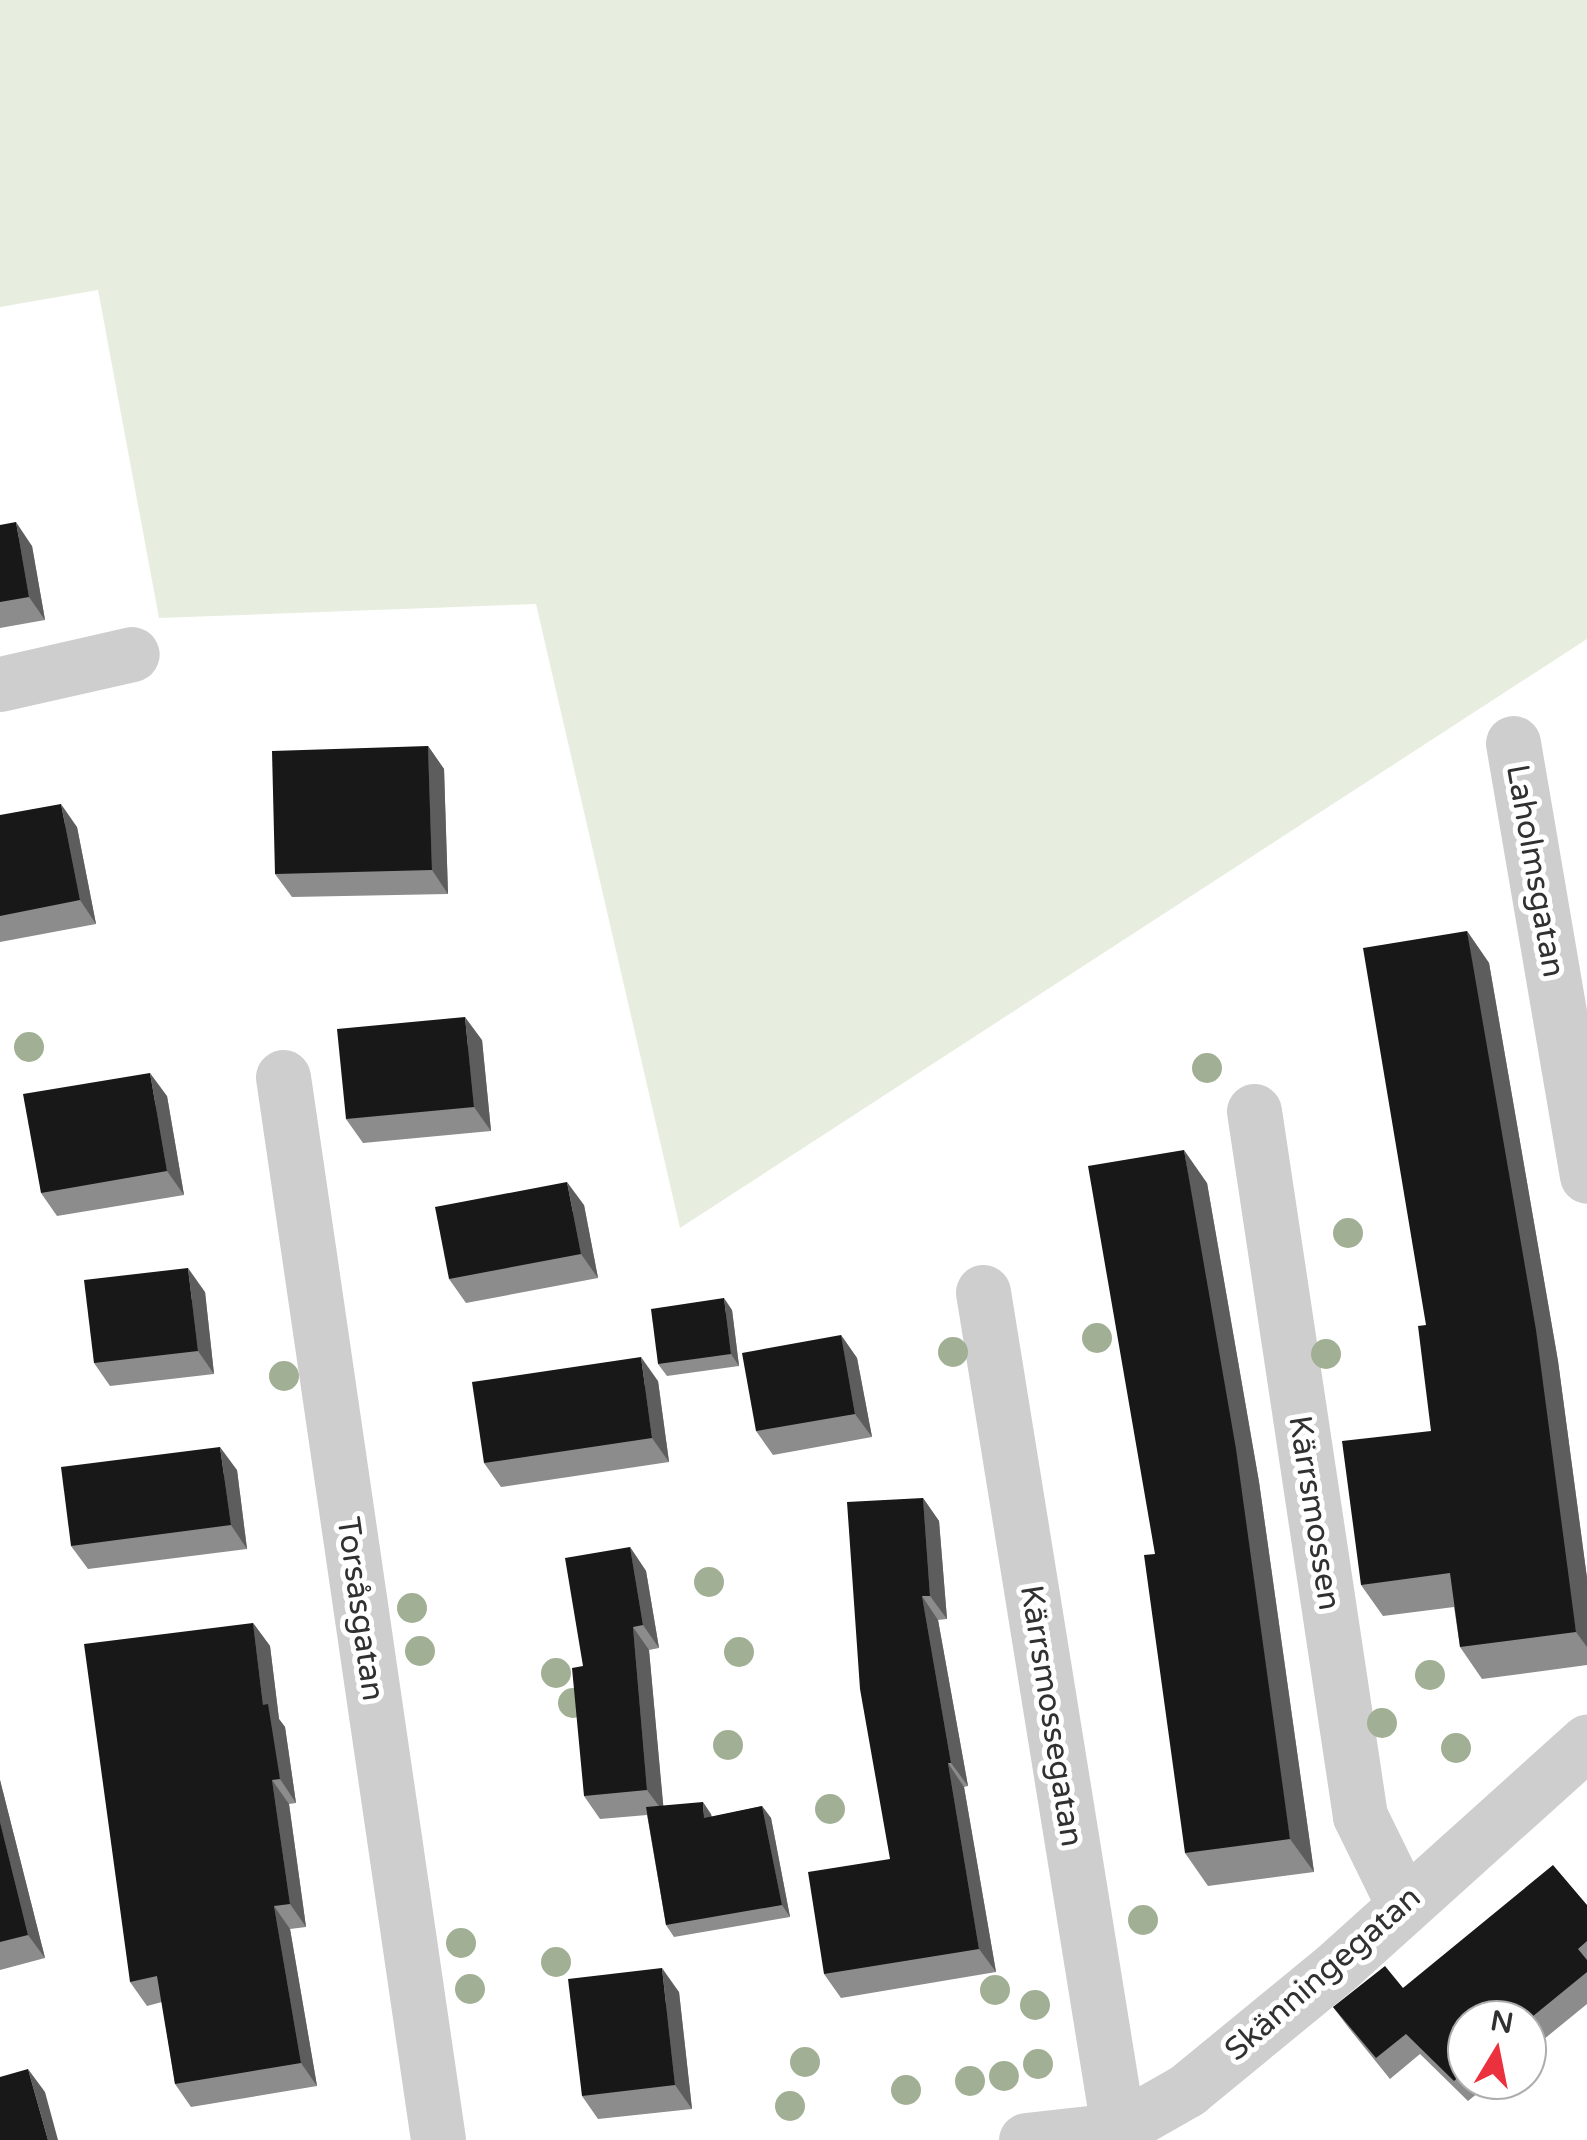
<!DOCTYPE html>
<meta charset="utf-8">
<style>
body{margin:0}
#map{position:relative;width:1587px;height:2140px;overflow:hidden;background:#fff;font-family:"Varela Round",sans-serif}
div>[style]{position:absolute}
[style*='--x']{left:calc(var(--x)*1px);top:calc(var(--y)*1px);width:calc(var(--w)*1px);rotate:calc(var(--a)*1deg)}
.green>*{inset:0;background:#e7eedf}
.street>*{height:55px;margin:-27.5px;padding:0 27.5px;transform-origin:27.5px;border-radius:27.5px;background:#cecece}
.trees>*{width:30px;height:30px;margin:-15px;border-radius:50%;background:#a1b094}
.wall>*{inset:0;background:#8c8c8c}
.shaded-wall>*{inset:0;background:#5d5d5d}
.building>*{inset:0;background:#181818}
span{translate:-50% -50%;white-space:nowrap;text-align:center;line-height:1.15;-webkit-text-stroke:10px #fff;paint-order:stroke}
.street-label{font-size:32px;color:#313131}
.north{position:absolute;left:1447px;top:2000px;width:100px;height:100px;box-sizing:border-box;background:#fff;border:2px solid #adadad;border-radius:50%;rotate:10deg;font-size:28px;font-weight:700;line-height:40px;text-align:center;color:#313131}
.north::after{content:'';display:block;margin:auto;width:35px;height:45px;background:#eb303e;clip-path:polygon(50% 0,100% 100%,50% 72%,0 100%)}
</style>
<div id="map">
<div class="green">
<i style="clip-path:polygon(0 0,1587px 0,1587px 639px,680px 1228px,536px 604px,159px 618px,98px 290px,0 307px)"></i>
</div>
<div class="street">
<i style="--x:0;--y:684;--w:135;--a:-12.8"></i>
<i style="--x:1513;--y:743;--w:439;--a:80.3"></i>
<i style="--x:283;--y:1077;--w:1074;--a:81.7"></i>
<i style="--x:1254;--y:1111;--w:713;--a:81.45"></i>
<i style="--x:1360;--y:1816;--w:100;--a:63.9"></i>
<i style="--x:983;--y:1292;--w:859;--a:80.82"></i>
<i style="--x:1026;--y:2140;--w:92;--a:-6.3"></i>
<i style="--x:1117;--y:2130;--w:81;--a:-29.7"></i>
<i style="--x:1187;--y:2090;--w:197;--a:-39.4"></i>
<i style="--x:1339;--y:1965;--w:334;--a:-42"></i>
</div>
<div class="trees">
<i style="left:29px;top:1047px"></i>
<i style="left:1207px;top:1068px"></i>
<i style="left:1348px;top:1233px"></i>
<i style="left:1097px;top:1338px"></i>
<i style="left:953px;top:1352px"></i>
<i style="left:1326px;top:1354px"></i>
<i style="left:284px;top:1376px"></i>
<i style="left:709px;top:1582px"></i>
<i style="left:412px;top:1608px"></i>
<i style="left:420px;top:1651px"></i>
<i style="left:739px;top:1652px"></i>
<i style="left:556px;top:1673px"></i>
<i style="left:1430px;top:1675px"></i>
<i style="left:573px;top:1703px"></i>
<i style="left:1382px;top:1723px"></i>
<i style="left:728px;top:1745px"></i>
<i style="left:1456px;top:1748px"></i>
<i style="left:830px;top:1809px"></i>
<i style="left:1143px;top:1920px"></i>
<i style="left:461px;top:1943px"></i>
<i style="left:556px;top:1962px"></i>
<i style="left:470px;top:1989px"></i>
<i style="left:995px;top:1990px"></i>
<i style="left:1035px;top:2005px"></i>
<i style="left:805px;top:2062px"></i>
<i style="left:1038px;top:2064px"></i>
<i style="left:1004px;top:2076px"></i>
<i style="left:970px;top:2081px"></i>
<i style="left:906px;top:2090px"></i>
<i style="left:790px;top:2106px"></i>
</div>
<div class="wall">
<i style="clip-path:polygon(0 525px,32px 546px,45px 620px,0 628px)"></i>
<i style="clip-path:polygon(428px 746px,444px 769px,448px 894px,292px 897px,275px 874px)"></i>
<i style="clip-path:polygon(0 815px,77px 827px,96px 924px,0 942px)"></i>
<i style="clip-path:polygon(1467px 931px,1489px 963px,1558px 1361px,1587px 1578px,1587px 1665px,1482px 1679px,1460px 1647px,1454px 1607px,1383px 1616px,1361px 1585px,1431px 1431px)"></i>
<i style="clip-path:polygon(482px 1040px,491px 1131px,363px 1143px,346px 1119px)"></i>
<i style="clip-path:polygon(167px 1096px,184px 1195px,57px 1216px,41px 1193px)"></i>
<i style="clip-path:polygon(1207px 1183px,1259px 1482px,1314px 1872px,1208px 1886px,1185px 1853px)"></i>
<i style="clip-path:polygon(584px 1205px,598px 1278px,466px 1303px,449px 1279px)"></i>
<i style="clip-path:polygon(205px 1292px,214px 1374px,110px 1386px,94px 1363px)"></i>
<i style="clip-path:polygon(732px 1310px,739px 1366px,667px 1376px,658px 1364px)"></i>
<i style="clip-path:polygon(841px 1335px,857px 1358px,872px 1437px,773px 1455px,756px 1431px)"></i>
<i style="clip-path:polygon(658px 1381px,669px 1462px,501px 1487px,484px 1463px)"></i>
<i style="clip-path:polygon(237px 1470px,247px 1549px,88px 1569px,71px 1546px)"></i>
<i style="clip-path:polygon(923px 1498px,939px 1521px,947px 1619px,938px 1620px,968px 1786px,964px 1787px,996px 1972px,841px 1998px,824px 1974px,890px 1859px)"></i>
<i style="clip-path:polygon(630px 1547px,646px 1571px,659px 1648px,649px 1650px,663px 1806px,711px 1814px,712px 1817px,762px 1806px,771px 1818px,790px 1917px,674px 1937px,666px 1925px,647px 1815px,600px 1819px,584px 1796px,583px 1666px)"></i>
<i style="clip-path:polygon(253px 1623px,270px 1646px,279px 1719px,285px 1727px,296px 1803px,289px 1804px,306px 1927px,290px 1929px,317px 2086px,191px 2107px,175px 2084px,162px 2002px,147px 2006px,130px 1982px)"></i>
<i style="clip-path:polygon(0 1780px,45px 1958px,0 1970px)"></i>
<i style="clip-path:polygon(1587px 1905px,1587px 2004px,1527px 2053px,1527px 2020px,1467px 2020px,1467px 2080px,1494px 2080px,1468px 2101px,1420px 2054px,1390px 2079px,1348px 2027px,1333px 2007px,1403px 1988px)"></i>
<i style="clip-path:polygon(679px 1992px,692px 2109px,598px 2119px,582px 2096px)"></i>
</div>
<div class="shaded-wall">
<i style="clip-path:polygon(16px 522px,32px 546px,45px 620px,29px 597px)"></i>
<i style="clip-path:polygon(428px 746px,444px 769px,448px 894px,432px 870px)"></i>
<i style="clip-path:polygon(61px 804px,77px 827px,96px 924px,80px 900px)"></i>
<i style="clip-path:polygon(1467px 931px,1489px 963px,1558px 1361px,1587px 1578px,1587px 1647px,1576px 1632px)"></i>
<i style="clip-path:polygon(465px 1017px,482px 1040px,491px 1131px,474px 1107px)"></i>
<i style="clip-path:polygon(150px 1073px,167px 1096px,184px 1195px,167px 1171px)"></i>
<i style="clip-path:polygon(1184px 1150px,1207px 1183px,1259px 1482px,1314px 1872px,1290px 1839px)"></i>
<i style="clip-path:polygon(567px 1182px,584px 1205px,598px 1278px,581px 1254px)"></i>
<i style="clip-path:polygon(188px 1268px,205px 1292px,214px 1374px,198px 1351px)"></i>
<i style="clip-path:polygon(724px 1298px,732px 1310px,739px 1366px,731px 1354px)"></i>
<i style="clip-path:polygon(841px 1335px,857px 1358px,872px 1437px,855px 1414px)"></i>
<i style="clip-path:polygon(641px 1357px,658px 1381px,669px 1462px,652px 1438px)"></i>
<i style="clip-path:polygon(220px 1447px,237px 1470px,247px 1549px,231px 1525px)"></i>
<i style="clip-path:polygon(923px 1498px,939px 1521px,947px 1619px,930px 1596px)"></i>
<i style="clip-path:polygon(630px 1547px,646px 1571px,659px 1648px,643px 1625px)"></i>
<i style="clip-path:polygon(922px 1596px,938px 1620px,968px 1786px,951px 1763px)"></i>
<i style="clip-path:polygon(253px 1623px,270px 1646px,279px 1719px,285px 1727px,296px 1803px,280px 1779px,263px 1705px)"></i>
<i style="clip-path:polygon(633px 1627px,649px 1650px,664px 1813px,647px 1790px)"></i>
<i style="clip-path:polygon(948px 1763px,964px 1787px,996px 1972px,979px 1949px)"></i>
<i style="clip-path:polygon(0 1780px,45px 1958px,28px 1935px,0 1822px)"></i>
<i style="clip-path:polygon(272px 1780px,289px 1804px,306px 1927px,290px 1904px)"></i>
<i style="clip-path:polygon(703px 1802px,711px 1814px,713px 1830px,704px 1818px)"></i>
<i style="clip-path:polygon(762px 1806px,771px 1818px,790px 1917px,782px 1905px)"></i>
<i style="clip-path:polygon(274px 1906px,290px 1929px,317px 2086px,301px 2063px)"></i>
<i style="clip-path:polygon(662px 1968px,679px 1992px,692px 2109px,675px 2085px)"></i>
<i style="clip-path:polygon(28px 2069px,45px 2092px,58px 2140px,48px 2140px)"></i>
</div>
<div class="building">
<i style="clip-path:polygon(16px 522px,29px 597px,0 602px,0 525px)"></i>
<i style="clip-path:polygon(428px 746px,432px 870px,275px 874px,272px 751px)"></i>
<i style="clip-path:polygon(61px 804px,80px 900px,0 916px,0 815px)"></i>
<i style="clip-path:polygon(1467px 931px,1536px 1330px,1576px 1632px,1460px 1647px,1450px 1573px,1361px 1585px,1342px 1441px,1431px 1431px,1418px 1326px,1426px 1325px,1363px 948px)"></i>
<i style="clip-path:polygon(465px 1017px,474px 1107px,346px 1119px,337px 1029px)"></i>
<i style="clip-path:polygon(150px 1073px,167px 1171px,41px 1193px,23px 1094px)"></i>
<i style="clip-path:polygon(1184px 1150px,1236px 1449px,1290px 1839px,1185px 1853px,1144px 1555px,1155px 1554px,1088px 1166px)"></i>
<i style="clip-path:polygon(567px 1182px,581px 1254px,449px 1279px,435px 1207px)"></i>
<i style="clip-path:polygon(188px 1268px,198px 1351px,94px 1363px,84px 1280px)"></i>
<i style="clip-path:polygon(724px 1298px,731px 1354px,658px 1364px,651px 1309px)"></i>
<i style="clip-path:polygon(841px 1335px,855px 1414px,756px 1431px,742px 1353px)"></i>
<i style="clip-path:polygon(641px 1357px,652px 1438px,484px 1463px,472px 1382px)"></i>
<i style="clip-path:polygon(220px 1447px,231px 1525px,71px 1546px,61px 1467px)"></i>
<i style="clip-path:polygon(923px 1498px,930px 1596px,922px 1596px,951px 1763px,948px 1763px,979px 1949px,824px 1974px,808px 1872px,890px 1859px,860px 1689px,847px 1502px)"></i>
<i style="clip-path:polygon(630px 1547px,643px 1625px,633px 1627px,647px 1790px,584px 1796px,572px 1668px,583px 1666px,565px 1558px)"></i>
<i style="clip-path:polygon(253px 1623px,263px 1705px,268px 1704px,280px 1779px,272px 1780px,290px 1904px,274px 1906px,301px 2063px,175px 2084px,157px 1976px,130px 1982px,84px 1644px)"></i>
<i style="clip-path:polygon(703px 1802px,704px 1818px,762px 1806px,782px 1905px,666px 1925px,646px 1807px)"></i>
<i style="clip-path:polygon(0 1822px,28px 1935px,0 1942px)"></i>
<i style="clip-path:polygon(1553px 1865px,1587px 1905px,1587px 1941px,1578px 1949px,1587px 1960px,1587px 1972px,1527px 2021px,1467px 2020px,1467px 2070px,1454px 2081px,1406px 2034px,1376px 2058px,1333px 2007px,1385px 1966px,1403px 1988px)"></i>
<i style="clip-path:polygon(662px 1968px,675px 2085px,582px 2096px,568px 1979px)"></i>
<i style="clip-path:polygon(28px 2069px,48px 2140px,0 2140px,0 2077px)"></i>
</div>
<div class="street-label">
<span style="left:1535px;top:871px;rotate:80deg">Laholmsgatan</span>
<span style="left:1314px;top:1513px;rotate:81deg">Kärrsmossen</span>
<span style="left:360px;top:1609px;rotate:82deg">Torsåsgatan</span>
<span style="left:1051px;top:1716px;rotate:81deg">Kärrsmossegatan</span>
<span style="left:1323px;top:1974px;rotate:-41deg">Skänningegatan</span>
</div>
<div class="north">N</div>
</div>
